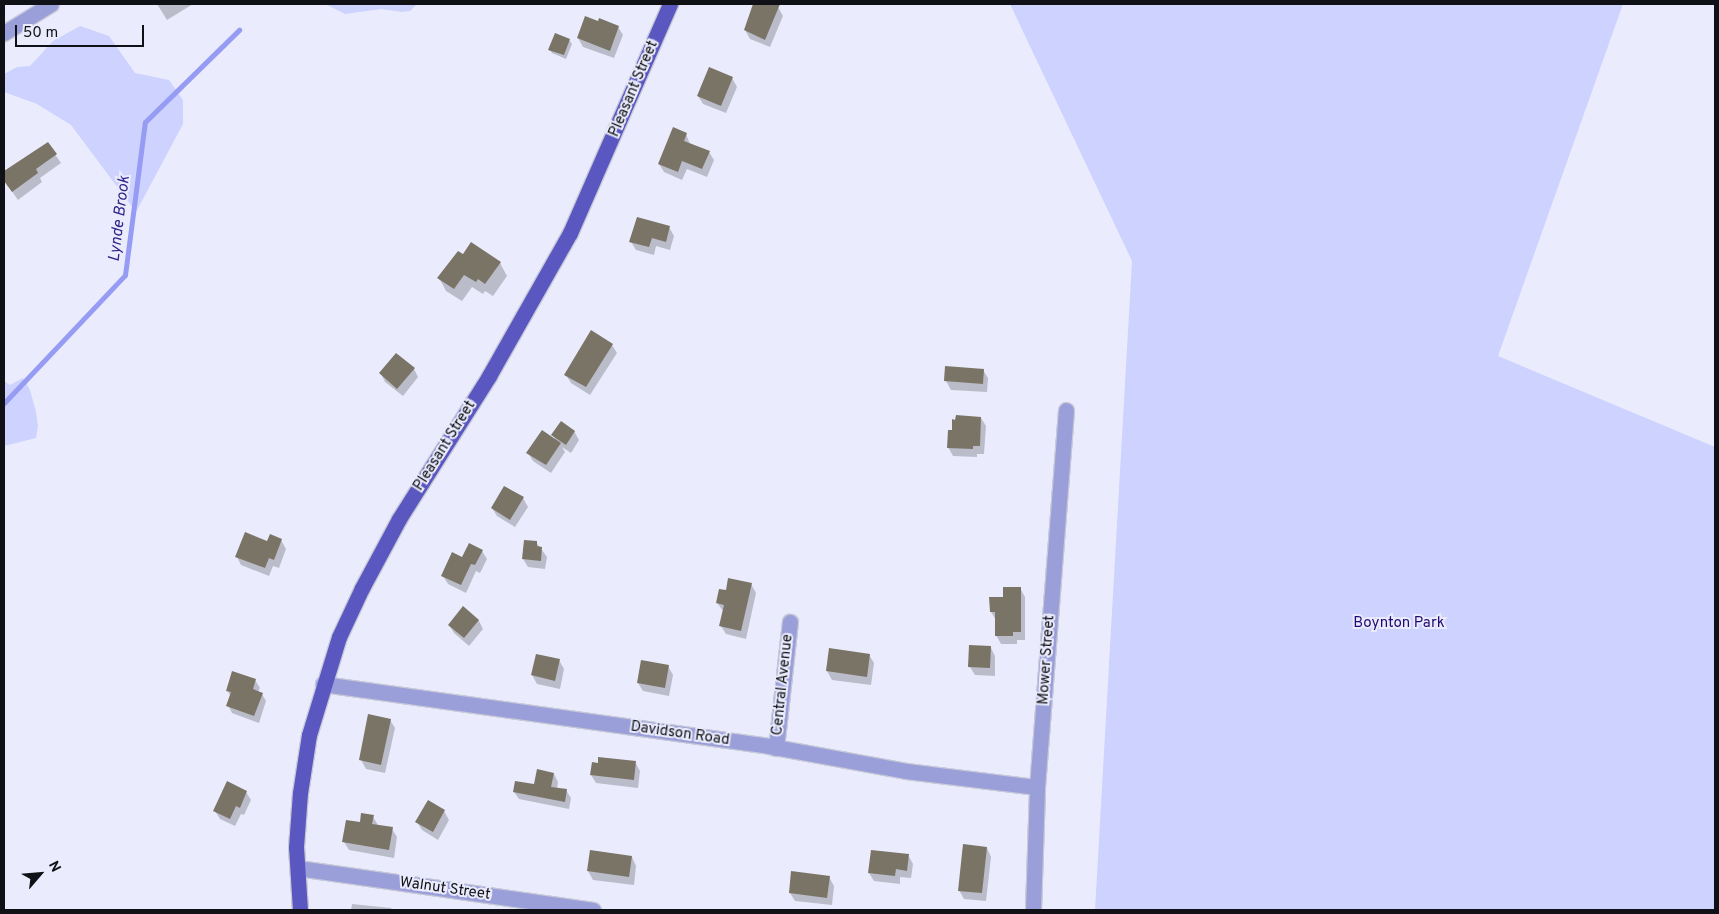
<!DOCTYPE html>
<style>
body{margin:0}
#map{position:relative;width:1719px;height:914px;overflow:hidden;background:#eaecfd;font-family:Overpass,sans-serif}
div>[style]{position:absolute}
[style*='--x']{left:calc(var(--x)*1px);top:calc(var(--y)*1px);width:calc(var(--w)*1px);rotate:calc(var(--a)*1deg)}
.green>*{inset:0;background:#cdd2fe}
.shadow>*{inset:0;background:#0003}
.stream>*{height:5px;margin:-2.5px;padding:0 2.5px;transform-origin:2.5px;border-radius:2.5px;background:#969bf3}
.building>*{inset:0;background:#7a7466}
.roads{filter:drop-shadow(1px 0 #c7c9d8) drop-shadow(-1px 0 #c7c9d8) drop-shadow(0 1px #c7c9d8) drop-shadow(0 -1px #c7c9d8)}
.minor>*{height:15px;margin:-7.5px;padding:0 7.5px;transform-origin:7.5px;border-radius:7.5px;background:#9a9fd9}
.primary>*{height:15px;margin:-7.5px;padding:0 7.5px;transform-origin:7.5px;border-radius:7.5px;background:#5a57c0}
span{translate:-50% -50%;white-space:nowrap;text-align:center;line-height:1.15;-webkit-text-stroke:4px #eaecfd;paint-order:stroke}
.street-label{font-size:15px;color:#101116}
.park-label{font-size:15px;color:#230973}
.water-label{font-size:16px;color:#312388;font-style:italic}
.frame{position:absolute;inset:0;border:5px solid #101116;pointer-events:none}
.north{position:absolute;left:15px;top:849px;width:50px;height:50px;-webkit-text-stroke:4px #eaecfd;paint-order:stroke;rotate:63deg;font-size:14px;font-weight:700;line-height:20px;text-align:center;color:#101116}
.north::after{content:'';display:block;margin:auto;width:18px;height:22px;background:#101116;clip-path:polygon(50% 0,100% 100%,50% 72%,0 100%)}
.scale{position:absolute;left:15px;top:25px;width:129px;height:22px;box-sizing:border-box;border:2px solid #101116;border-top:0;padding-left:6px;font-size:15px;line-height:18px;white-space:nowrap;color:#101116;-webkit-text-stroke:4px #eaecfd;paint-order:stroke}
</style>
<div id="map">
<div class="green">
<i style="clip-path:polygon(325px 4px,417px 4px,410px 11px,402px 12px,381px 9px,345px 14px)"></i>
<i style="clip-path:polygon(1010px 4px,1623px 4px,1498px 356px,1715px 447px,1715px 910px,1095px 910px,1132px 261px)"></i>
<i style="clip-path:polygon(80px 26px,109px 36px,135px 73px,169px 80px,183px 100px,183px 124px,136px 212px,71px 125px,37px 104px,4px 92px,4px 74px,17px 67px,30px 66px,53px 41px)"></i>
<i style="clip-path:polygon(23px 378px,30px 390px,36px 412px,38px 426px,36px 438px,4px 446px,4px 381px,10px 385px)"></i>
</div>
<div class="shadow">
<i style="clip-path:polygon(157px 4px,193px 4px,167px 20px)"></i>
<i style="clip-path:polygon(755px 4px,770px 4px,778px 7px,783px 16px,770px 47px,750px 39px,745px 30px)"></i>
<i style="clip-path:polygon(618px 27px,623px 35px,614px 58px,583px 47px,578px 38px)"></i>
<i style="clip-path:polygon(569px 40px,572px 44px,566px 59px,552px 53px,550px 50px)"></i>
<i style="clip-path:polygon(732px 78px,737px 87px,726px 113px,703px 104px,698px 96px)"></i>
<i style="clip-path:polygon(686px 134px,690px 144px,709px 152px,714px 160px,707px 177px,687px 169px,682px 180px,664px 172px,659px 164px)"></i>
<i style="clip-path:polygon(48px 144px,61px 163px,40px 178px,42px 182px,18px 200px,4px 180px,4px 172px)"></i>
<i style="clip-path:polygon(669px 227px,674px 236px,670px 250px,656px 246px,654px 255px,636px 250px,631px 242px)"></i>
<i style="clip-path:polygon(463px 255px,500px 263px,507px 276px,493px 296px,485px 291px,483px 294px,472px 287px,462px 301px,446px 291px,439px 278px)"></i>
<i style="clip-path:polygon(612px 345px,617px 353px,590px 395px,571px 383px,566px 375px)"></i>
<i style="clip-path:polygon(414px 369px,418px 377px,403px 396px,385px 382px,381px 374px)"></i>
<i style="clip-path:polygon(983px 370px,988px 378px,987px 392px,951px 390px,946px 381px)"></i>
<i style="clip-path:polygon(981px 418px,986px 426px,984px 454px,977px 454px,977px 457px,953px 456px,948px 447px)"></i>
<i style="clip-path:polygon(574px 431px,579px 440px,571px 453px,562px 447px,565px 452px,551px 473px,533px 461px,528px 453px,556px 441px,553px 435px)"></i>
<i style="clip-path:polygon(523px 498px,528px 507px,515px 527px,497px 516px,492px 508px)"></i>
<i style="clip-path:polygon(281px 540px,286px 549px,279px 568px,273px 566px,269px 576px,241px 565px,237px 557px,268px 542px)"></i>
<i style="clip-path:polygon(536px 542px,547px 557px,545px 569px,528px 567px,523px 559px)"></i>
<i style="clip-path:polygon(482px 551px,487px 559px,480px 573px,476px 571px,466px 593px,448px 584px,443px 576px,463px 558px)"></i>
<i style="clip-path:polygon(751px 584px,756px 593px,746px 639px,726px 634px,721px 626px,724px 612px,717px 603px,727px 591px)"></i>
<i style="clip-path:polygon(1020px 588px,1025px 597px,1025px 640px,1017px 640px,1017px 644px,1001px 644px,996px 635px,996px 620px,991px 612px,1004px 598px)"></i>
<i style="clip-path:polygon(463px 608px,479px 621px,483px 629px,469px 646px,454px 633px,449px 625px)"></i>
<i style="clip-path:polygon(991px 648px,995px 656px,995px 676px,975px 675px,970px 667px)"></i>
<i style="clip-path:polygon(869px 655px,874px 663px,871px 685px,832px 680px,827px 671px)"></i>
<i style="clip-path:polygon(559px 660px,564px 669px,560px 689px,537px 684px,532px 675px)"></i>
<i style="clip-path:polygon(668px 666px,673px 675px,669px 696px,643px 691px,638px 683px)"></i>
<i style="clip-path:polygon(255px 680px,260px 688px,258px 692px,262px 694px,266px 701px,259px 723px,232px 713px,228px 705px,231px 697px,227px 690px)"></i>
<i style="clip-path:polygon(390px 720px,395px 728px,385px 773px,366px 769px,361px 760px)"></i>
<i style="clip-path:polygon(635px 762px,640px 771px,638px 788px,596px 783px,591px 775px)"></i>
<i style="clip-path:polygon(554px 774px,558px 782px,557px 789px,566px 790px,571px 798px,569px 809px,519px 799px,514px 792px,534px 785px)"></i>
<i style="clip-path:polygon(246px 792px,251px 800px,244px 815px,241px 814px,235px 826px,220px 819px,215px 811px)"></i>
<i style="clip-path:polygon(428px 802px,444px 811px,449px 820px,438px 840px,422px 830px,417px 822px)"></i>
<i style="clip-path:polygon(373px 817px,378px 825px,392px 829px,397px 837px,394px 858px,349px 850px,344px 842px,361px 823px)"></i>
<i style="clip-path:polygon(987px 848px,991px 857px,986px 901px,964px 899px,959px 890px)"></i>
<i style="clip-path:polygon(908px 855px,913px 864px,911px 878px,900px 877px,900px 884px,874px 881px,869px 873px)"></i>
<i style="clip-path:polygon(632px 857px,636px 866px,634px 885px,593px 880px,588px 871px)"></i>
<i style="clip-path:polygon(829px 877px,834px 886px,832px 905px,795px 901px,790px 893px)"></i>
<i style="clip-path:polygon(352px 904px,391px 908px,392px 910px,351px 910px)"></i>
</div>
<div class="stream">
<i style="--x:4;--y:403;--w:176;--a:-46.6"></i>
<i style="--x:125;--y:275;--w:154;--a:-82.6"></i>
<i style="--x:145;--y:122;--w:132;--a:-44.4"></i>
</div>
<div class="building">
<i style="clip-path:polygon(753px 4px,780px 4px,765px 40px,744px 30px)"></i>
<i style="clip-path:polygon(585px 16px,598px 21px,599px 18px,619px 26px,610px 51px,577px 38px)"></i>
<i style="clip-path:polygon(555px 33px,570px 39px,564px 55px,548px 50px)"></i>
<i style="clip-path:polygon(709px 67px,733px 77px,721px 106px,697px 96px)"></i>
<i style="clip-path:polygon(673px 127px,687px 133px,684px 141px,710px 151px,702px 169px,682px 161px,678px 172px,658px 164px)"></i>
<i style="clip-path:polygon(48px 142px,57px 154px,36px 169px,38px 173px,12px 192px,4px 181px,4px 171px)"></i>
<i style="clip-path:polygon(637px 217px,670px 226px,666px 242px,652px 238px,649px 247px,629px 242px)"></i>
<i style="clip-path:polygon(471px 242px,501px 262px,485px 284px,478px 279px,476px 282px,464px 275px,454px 289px,437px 278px,458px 251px,463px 254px)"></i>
<i style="clip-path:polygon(591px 330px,613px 344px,586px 387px,564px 375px)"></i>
<i style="clip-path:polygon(396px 353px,415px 368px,397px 389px,379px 373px)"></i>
<i style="clip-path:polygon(945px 366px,984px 369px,983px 384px,944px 381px)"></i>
<i style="clip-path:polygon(956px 415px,981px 417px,980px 446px,973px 446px,973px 449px,947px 448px,948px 430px,952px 430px,952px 419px,955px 420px)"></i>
<i style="clip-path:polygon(561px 421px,575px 431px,566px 445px,551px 435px)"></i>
<i style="clip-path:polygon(542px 430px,561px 443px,546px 465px,526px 453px)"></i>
<i style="clip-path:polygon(504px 486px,524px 497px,510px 520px,491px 508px)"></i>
<i style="clip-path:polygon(245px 532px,267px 541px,270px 534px,282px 539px,274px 560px,269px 558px,265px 568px,235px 557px)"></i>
<i style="clip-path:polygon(524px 540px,537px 541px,537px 546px,542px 547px,541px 561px,522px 559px)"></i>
<i style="clip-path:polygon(469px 543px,483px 550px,475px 565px,471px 564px,461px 585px,441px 576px,452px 552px,462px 557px)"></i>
<i style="clip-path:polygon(728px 578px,752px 583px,741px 631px,719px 626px,724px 605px,716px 603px,719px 589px,726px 590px)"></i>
<i style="clip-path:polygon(1003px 587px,1021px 587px,1021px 632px,1013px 632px,1013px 636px,995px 636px,995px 612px,990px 612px,989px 597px,1003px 597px)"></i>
<i style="clip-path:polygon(463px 606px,479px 620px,464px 638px,448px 625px)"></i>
<i style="clip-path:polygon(969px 645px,991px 646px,990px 668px,968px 667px)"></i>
<i style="clip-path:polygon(829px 648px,870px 654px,867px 677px,826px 671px)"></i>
<i style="clip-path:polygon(536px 654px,560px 659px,555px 681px,531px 675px)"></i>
<i style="clip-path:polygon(641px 660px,669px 665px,665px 688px,637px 683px)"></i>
<i style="clip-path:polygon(232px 671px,256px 679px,253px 689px,263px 693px,254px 716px,226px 706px,231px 692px,226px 691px)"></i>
<i style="clip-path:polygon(368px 714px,391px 719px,381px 765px,359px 760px)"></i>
<i style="clip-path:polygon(598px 757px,636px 761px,634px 780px,590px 775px,592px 762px,598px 763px)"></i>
<i style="clip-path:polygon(537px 769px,554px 773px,551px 787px,567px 789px,565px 802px,513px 792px,515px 781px,534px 784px)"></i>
<i style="clip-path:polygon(227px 781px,247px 791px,240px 808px,236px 806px,230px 819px,213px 811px)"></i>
<i style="clip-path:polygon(428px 800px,445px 810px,433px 832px,415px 822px)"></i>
<i style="clip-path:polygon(361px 813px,374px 815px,372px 824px,393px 827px,389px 850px,342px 842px,346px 820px,360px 822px)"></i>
<i style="clip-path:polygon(963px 844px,987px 847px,982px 893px,958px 891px)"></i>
<i style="clip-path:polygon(590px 850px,632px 856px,629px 877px,587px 871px)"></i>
<i style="clip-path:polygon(871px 850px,909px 854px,907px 871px,896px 869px,895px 876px,868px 873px)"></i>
<i style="clip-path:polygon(791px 871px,830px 876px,827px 898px,789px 893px)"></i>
</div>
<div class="roads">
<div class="minor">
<i style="--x:4;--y:33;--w:55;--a:-31.7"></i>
<i style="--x:323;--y:684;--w:450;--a:7.9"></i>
<i style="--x:769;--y:746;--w:139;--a:10.3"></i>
<i style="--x:906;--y:771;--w:132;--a:7"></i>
<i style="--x:776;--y:748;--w:127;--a:-83.7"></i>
<i style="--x:298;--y:868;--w:298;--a:8.1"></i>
<i style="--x:1033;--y:910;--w:123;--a:-88.1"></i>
<i style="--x:1037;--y:787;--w:378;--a:-85.6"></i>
</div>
<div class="primary">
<i style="--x:300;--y:910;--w:63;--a:-93.6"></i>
<i style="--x:296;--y:847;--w:54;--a:-85.8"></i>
<i style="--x:300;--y:793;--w:59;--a:-81.2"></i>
<i style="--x:309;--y:735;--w:102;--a:-73"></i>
<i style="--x:339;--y:637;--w:54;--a:-64.9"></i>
<i style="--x:362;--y:588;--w:78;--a:-61.8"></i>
<i style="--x:399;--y:519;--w:169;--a:-57.8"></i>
<i style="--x:489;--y:376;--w:164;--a:-60.5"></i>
<i style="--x:570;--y:233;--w:250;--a:-66.4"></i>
</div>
</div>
<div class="street-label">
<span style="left:634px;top:89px;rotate:-67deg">Pleasant Street</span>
<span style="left:445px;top:446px;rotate:-58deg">Pleasant Street</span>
<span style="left:1047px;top:660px;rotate:-86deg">Mower Street</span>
<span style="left:783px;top:685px;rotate:-84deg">Central Avenue</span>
<span style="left:680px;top:734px;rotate:8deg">Davidson Road</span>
<span style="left:445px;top:889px;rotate:8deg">Walnut Street</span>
</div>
<div class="park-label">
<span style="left:1399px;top:624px">Boynton Park</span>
</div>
<div class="water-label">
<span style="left:120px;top:219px;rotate:-83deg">Lynde Brook</span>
</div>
<div class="frame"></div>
<div class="north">N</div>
<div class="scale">50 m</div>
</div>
